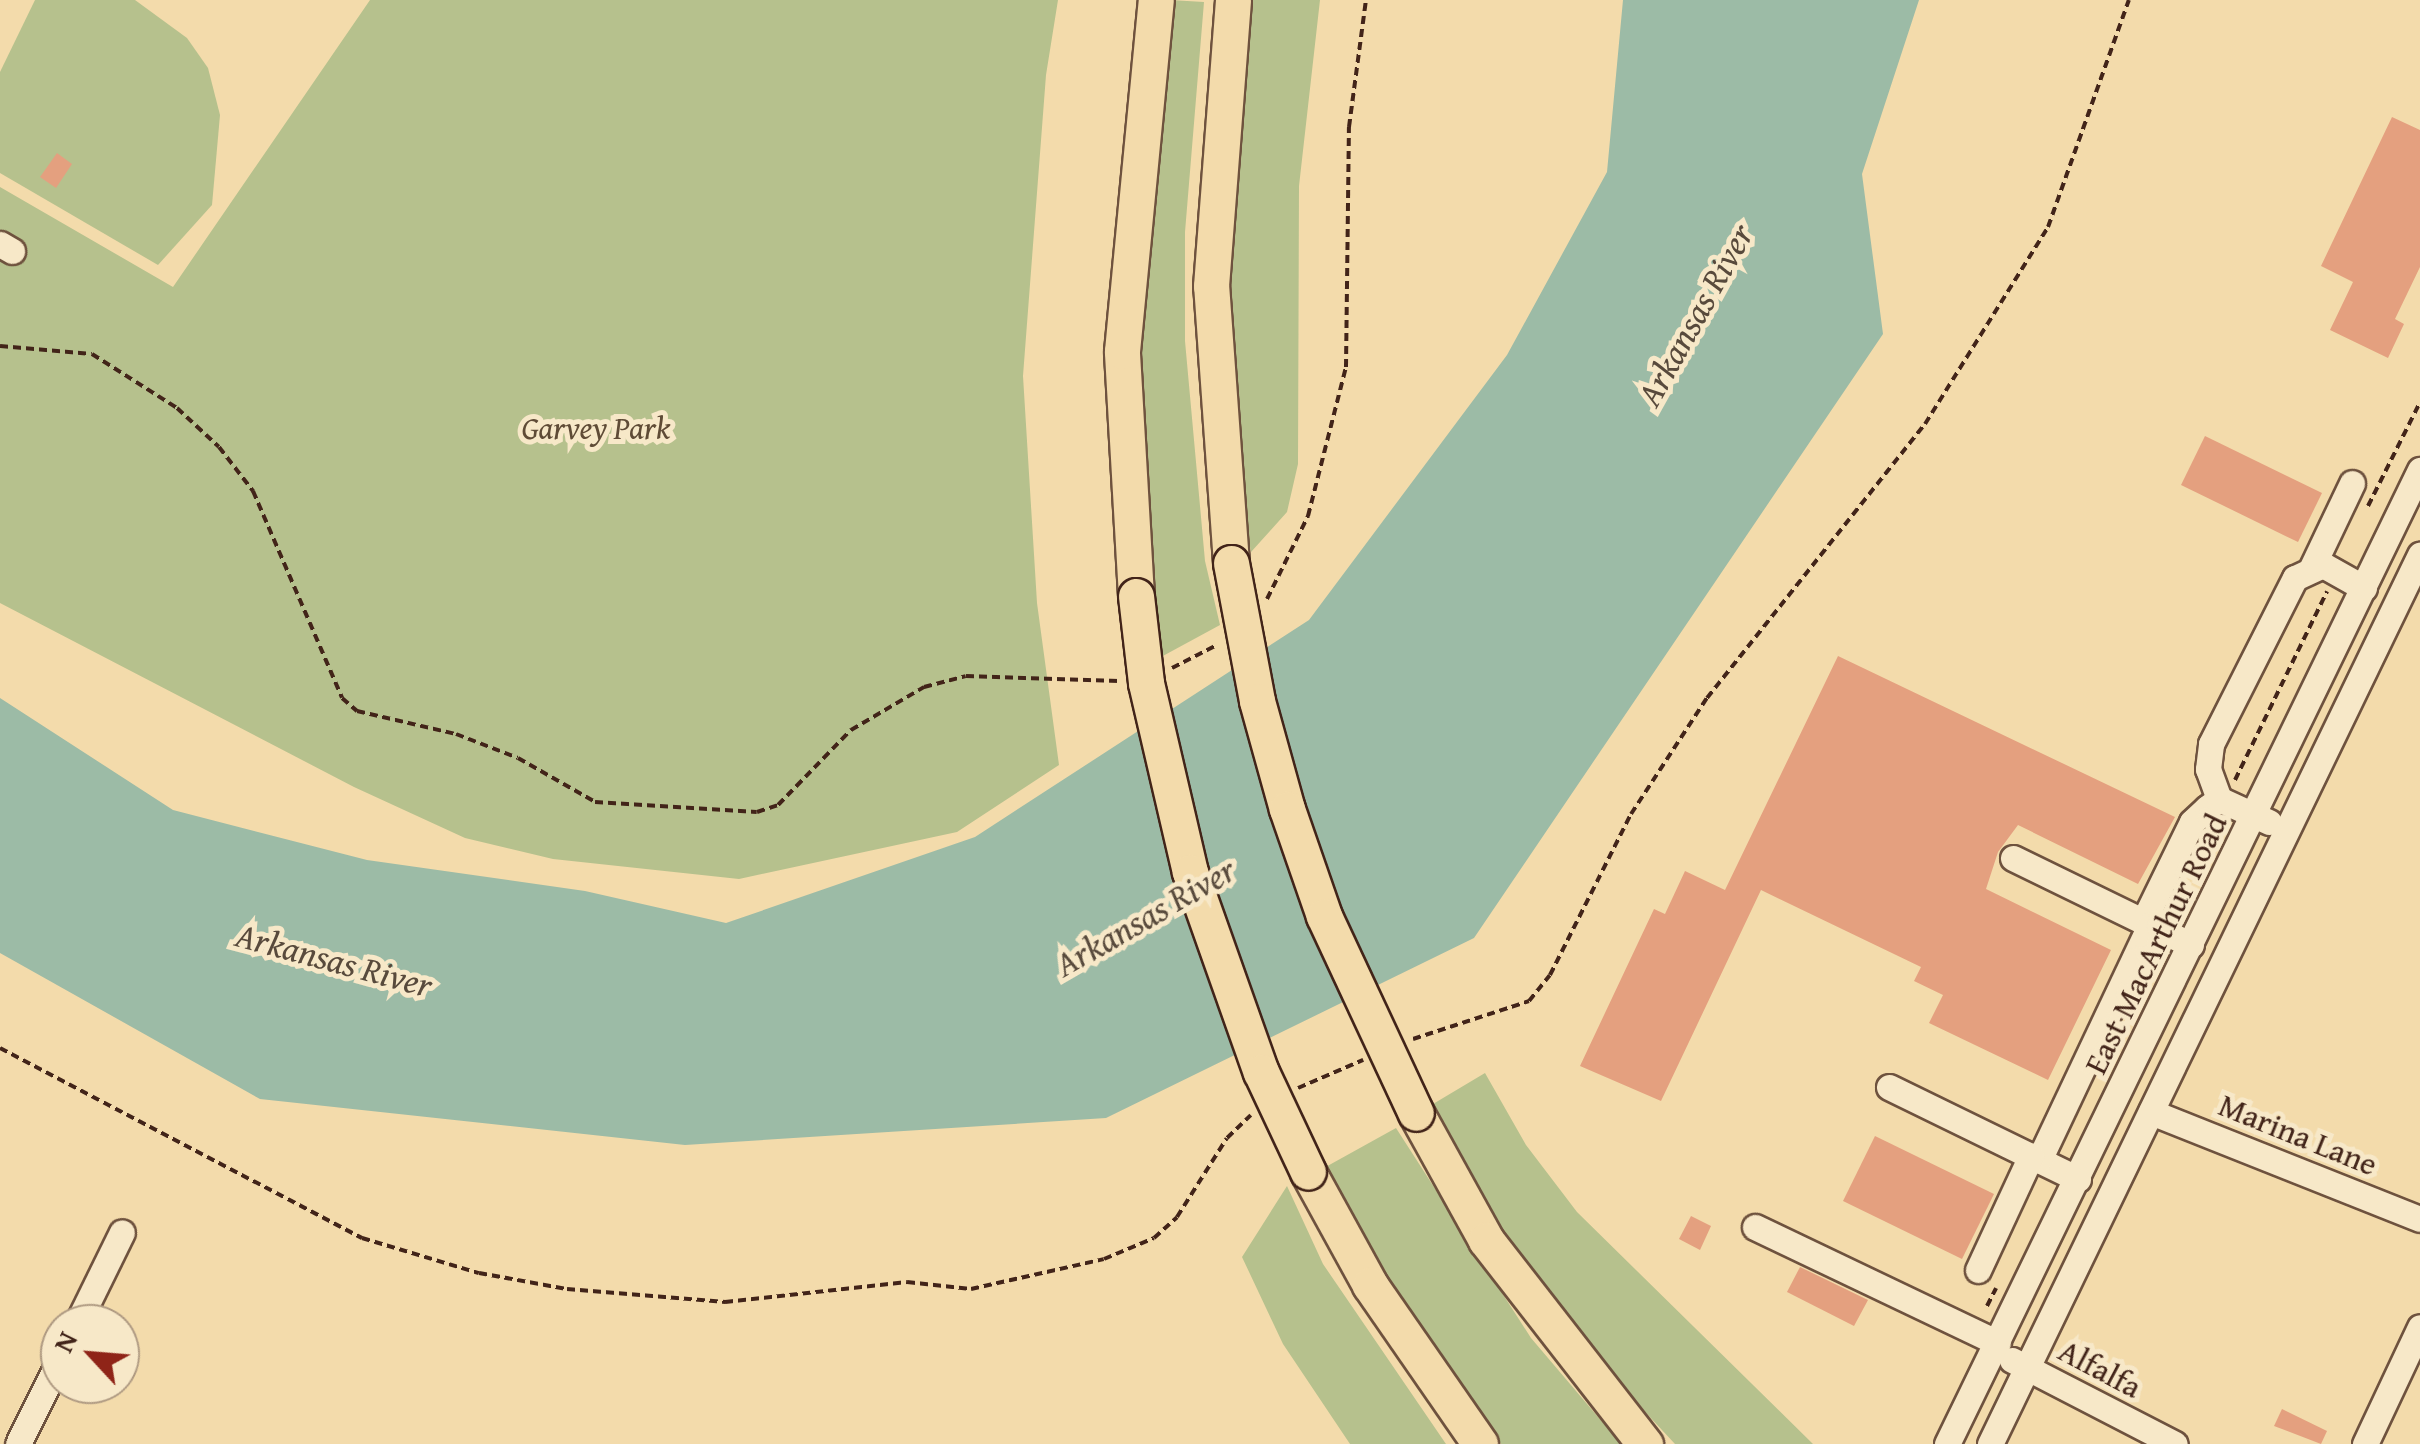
<!DOCTYPE html>
<style>
body{margin:0}
#map{position:relative;width:2420px;height:1444px;overflow:hidden;background:#f3dbab;font-family:"Gentium Book Plus",serif}
div>[style]{position:absolute}
[style*='--x']{left:calc(var(--x)*1px);top:calc(var(--y)*1px);width:calc(var(--w)*1px);rotate:calc(var(--a)*1deg)}
.green>*{inset:0;background:#b6c18d}
.water>*{inset:0;background:#9cbba6}
.building>*{inset:0;background:#e4a07f}
.path>*{height:4px;margin-top:-2px;transform-origin:0;background:repeating-linear-gradient(90deg,#422419 0 8px,transparent 0 13px)}
.roads{filter:drop-shadow(2px 0 #6e523e) drop-shadow(-2px 0 #6e523e) drop-shadow(0 2px #6e523e) drop-shadow(0 -2px #6e523e)}
.minor>*{height:25px;margin:-12.5px;padding:0 12.5px;transform-origin:12.5px;border-radius:12.5px;background:#f7e8c8}
.highway>*{height:35px;margin:-17.5px;padding:0 17.5px;transform-origin:17.5px;border-radius:17.5px;background:#f3dbab}
.bridges{filter:drop-shadow(2px 0 #422419) drop-shadow(-2px 0 #422419) drop-shadow(0 2px #422419) drop-shadow(0 -2px #422419)}
.highway-bridge>*{height:35px;margin:-17.5px;padding:0 17.5px;transform-origin:17.5px;border-radius:17.5px;background:#f3dbab}
span{translate:-50% -50%;white-space:nowrap;text-align:center;line-height:1.15;-webkit-text-stroke:10px #f7e8c8;paint-order:stroke}
.park-label{font-size:32px;color:#5f4b36;font-style:italic}
.street-label{font-size:32px;color:#422419}
.water-label{font-size:35px;color:#584a3c;font-style:italic}
.north{position:absolute;left:40px;top:1304px;width:100px;height:100px;box-sizing:border-box;background:#f7e8c8;border:2px solid #af9a82;border-radius:50%;rotate:296deg;font-size:28px;font-weight:700;line-height:40px;text-align:center;color:#422419}
.north::after{content:'';display:block;margin:auto;width:35px;height:45px;background:#8f2418;clip-path:polygon(50% 0,100% 100%,50% 72%,0 100%)}
</style>
<div id="map">
<div class="green">
<i style="clip-path:polygon(35px 0,135px 0,187px 38px,208px 68px,220px 115px,212px 205px,158px 265px,0 173px,0 72px)"></i>
<i style="clip-path:polygon(370px 0,1058px 0,1046px 75px,1023px 376px,1037px 603px,1059px 765px,957px 832px,739px 879px,553px 859px,465px 838px,354px 787px,0 603px,0 187px,173px 287px)"></i>
<i style="clip-path:polygon(1170px 0,1204px 2px,1185px 232px,1185px 341px,1205px 561px,1220px 625px,1161px 657px,1136px 398px,1136px 290px)"></i>
<i style="clip-path:polygon(1251px 0,1320px 0,1299px 186px,1298px 464px,1287px 512px,1251px 552px,1235px 467px,1227px 290px)"></i>
<i style="clip-path:polygon(1485px 1073px,1526px 1145px,1577px 1212px,1813px 1444px,1675px 1444px,1594px 1357px,1484px 1204px,1433px 1104px)"></i>
<i style="clip-path:polygon(1396px 1128px,1531px 1338px,1621px 1444px,1501px 1444px,1444px 1369px,1322px 1169px)"></i>
<i style="clip-path:polygon(1287px 1186px,1323px 1264px,1446px 1444px,1350px 1444px,1283px 1344px,1242px 1257px)"></i>
</div>
<div class="water">
<i style="clip-path:polygon(1623px 0,1919px 0,1862px 174px,1883px 334px,1474px 938px,1106px 1118px,685px 1145px,260px 1099px,0 953px,0 698px,173px 810px,367px 860px,585px 891px,726px 923px,975px 837px,1309px 620px,1507px 355px,1607px 172px)"></i>
</div>
<div class="building">
<i style="clip-path:polygon(2392px 117px,2420px 130px,2420px 267px,2395px 319px,2404px 324px,2388px 358px,2330px 330px,2353px 282px,2321px 266px)"></i>
<i style="clip-path:polygon(57px 153px,72px 164px,56px 188px,40px 177px)"></i>
<i style="clip-path:polygon(2205px 436px,2322px 493px,2298px 542px,2181px 485px)"></i>
<i style="clip-path:polygon(1838px 656px,2175px 817px,2138px 884px,2018px 825px,1998px 852px,1986px 889px,2111px 950px,2048px 1080px,1929px 1023px,1943px 995px,1914px 981px,1921px 967px,1761px 890px,1661px 1101px,1580px 1066px,1654px 909px,1665px 914px,1685px 871px,1725px 890px)"></i>
<i style="clip-path:polygon(1875px 1136px,1994px 1194px,1962px 1259px,1843px 1201px)"></i>
<i style="clip-path:polygon(1691px 1216px,1711px 1226px,1700px 1250px,1679px 1239px)"></i>
<i style="clip-path:polygon(1800px 1267px,1868px 1300px,1854px 1326px,1787px 1292px)"></i>
<i style="clip-path:polygon(2282px 1409px,2327px 1431px,2321px 1444px,2274px 1426px)"></i>
</div>
<div class="path">
<i style="--x:0;--y:346;--w:92;--a:5"></i>
<i style="--x:92;--y:354;--w:101;--a:32.4"></i>
<i style="--x:177;--y:408;--w:57;--a:42.9"></i>
<i style="--x:219;--y:447;--w:56;--a:52.3"></i>
<i style="--x:253;--y:491;--w:225;--a:66.7"></i>
<i style="--x:342;--y:698;--w:20;--a:41"></i>
<i style="--x:357;--y:711;--w:102;--a:13.1"></i>
<i style="--x:456;--y:734;--w:66;--a:21.2"></i>
<i style="--x:518;--y:758;--w:89;--a:29.7"></i>
<i style="--x:595;--y:802;--w:162;--a:3.5"></i>
<i style="--x:757;--y:812;--w:22;--a:-18"></i>
<i style="--x:778;--y:805;--w:105;--a:-45.8"></i>
<i style="--x:851;--y:730;--w:85;--a:-30.5"></i>
<i style="--x:924;--y:687;--w:43;--a:-14.7"></i>
<i style="--x:966;--y:676;--w:153;--a:1.9"></i>
<i style="--x:2368;--y:506;--w:116;--a:-63.4"></i>
<i style="--x:1267;--y:599;--w:93;--a:-63.7"></i>
<i style="--x:1308;--y:516;--w:154;--a:-75.7"></i>
<i style="--x:1346;--y:367;--w:240;--a:-89.3"></i>
<i style="--x:1349;--y:127;--w:128;--a:-82.4"></i>
<i style="--x:1172;--y:668;--w:51;--a:-27.1"></i>
<i style="--x:2235;--y:780;--w:210;--a:-64"></i>
<i style="--x:1413;--y:1039;--w:122;--a:-18.1"></i>
<i style="--x:1529;--y:1001;--w:33;--a:-51"></i>
<i style="--x:1550;--y:975;--w:180;--a:-63.3"></i>
<i style="--x:1631;--y:814;--w:139;--a:-56.8"></i>
<i style="--x:1707;--y:698;--w:350;--a:-51.5"></i>
<i style="--x:1925;--y:424;--w:232;--a:-58"></i>
<i style="--x:2048;--y:227;--w:241;--a:-70.4"></i>
<i style="--x:0;--y:1048;--w:409;--a:27.7"></i>
<i style="--x:362;--y:1238;--w:122;--a:16.7"></i>
<i style="--x:479;--y:1273;--w:89;--a:10.3"></i>
<i style="--x:567;--y:1289;--w:159;--a:4.7"></i>
<i style="--x:725;--y:1302;--w:183;--a:-6.3"></i>
<i style="--x:907;--y:1282;--w:64;--a:6.2"></i>
<i style="--x:971;--y:1289;--w:136;--a:-12.7"></i>
<i style="--x:1104;--y:1259;--w:54;--a:-22.8"></i>
<i style="--x:1154;--y:1238;--w:31;--a:-42"></i>
<i style="--x:1177;--y:1217;--w:93;--a:-57.7"></i>
<i style="--x:1227;--y:1138;--w:33;--a:-44"></i>
<i style="--x:1298;--y:1088;--w:71;--a:-23.3"></i>
<i style="--x:1987;--y:1306;--w:20;--a:-63"></i>
</div>
<div class="roads">
<div class="minor">
<i style="--x:0;--y:244;--w:14;--a:30"></i>
<i style="--x:2312;--y:567;--w:93;--a:-64.5"></i>
<i style="--x:2219;--y:799;--w:32;--a:-110"></i>
<i style="--x:2208;--y:769;--w:25;--a:-83"></i>
<i style="--x:2211;--y:744;--w:186;--a:-63.2"></i>
<i style="--x:2295;--y:578;--w:31;--a:-25"></i>
<i style="--x:2323;--y:565;--w:47;--a:29.3"></i>
<i style="--x:2013;--y:858;--w:198;--a:26"></i>
<i style="--x:2143;--y:922;--w:111;--a:-63.9"></i>
<i style="--x:2192;--y:822;--w:21;--a:-43"></i>
<i style="--x:2207;--y:808;--w:15;--a:-37"></i>
<i style="--x:2219;--y:799;--w:55;--a:24.7"></i>
<i style="--x:1889;--y:1087;--w:167;--a:26"></i>
<i style="--x:2151;--y:1112;--w:289;--a:21.7"></i>
<i style="--x:2078;--y:1179;--w:43;--a:-154"></i>
<i style="--x:2039;--y:1160;--w:260;--a:-64.7"></i>
<i style="--x:1755;--y:1227;--w:269;--a:25.5"></i>
<i style="--x:1978;--y:1270;--w:126;--a:-65.1"></i>
<i style="--x:77;--y:1324;--w:102;--a:-63.9"></i>
<i style="--x:2012;--y:1360;--w:183;--a:27.3"></i>
<i style="--x:18;--y:1444;--w:95;--a:-63.7"></i>
<i style="--x:1947;--y:1444;--w:1083;--a:-64.1"></i>
<i style="--x:1990;--y:1444;--w:988;--a:-64.19"></i>
<i style="--x:2365;--y:1444;--w:129;--a:-64.8"></i>
</div>
<div class="highway">
<i style="--x:1231;--y:563;--w:278;--a:-94.1"></i>
<i style="--x:1211;--y:286;--w:287;--a:-85.6"></i>
<i style="--x:1136;--y:596;--w:245;--a:-93.3"></i>
<i style="--x:1122;--y:351;--w:353;--a:-84.5"></i>
<i style="--x:1416;--y:1113;--w:145;--a:61.1"></i>
<i style="--x:1486;--y:1240;--w:259;--a:52.1"></i>
<i style="--x:1308;--y:1172;--w:129;--a:61.2"></i>
<i style="--x:1370;--y:1285;--w:193;--a:55.3"></i>
</div>
</div>
<div class="bridges">
<div class="highway-bridge">
<i style="--x:1231;--y:563;--w:140;--a:79.3"></i>
<i style="--x:1257;--y:701;--w:112;--a:74.5"></i>
<i style="--x:1287;--y:809;--w:113;--a:70.9"></i>
<i style="--x:1324;--y:916;--w:217;--a:65"></i>
<i style="--x:1136;--y:596;--w:88;--a:83.4"></i>
<i style="--x:1146;--y:683;--w:194;--a:76.9"></i>
<i style="--x:1190;--y:872;--w:212;--a:70.5"></i>
<i style="--x:1261;--y:1072;--w:110;--a:64.8"></i>
</div>
</div>
<div class="park-label">
<span style="left:596px;top:428px">Garvey Park</span>
</div>
<div class="street-label">
<span style="left:2156px;top:944px;rotate:-64deg">East MacArthur Road</span>
<span style="left:2298px;top:1135px;rotate:22deg">Marina Lane</span>
<span style="left:2100px;top:1369px;rotate:28deg">Alfalfa</span>
</div>
<div class="water-label">
<span style="left:1695px;top:315px;rotate:-61deg">Arkansas River</span>
<span style="left:1145px;top:917px;rotate:-30deg">Arkansas River</span>
<span style="left:334px;top:960px;rotate:15deg">Arkansas River</span>
</div>
<div class="north">N</div>
</div>
